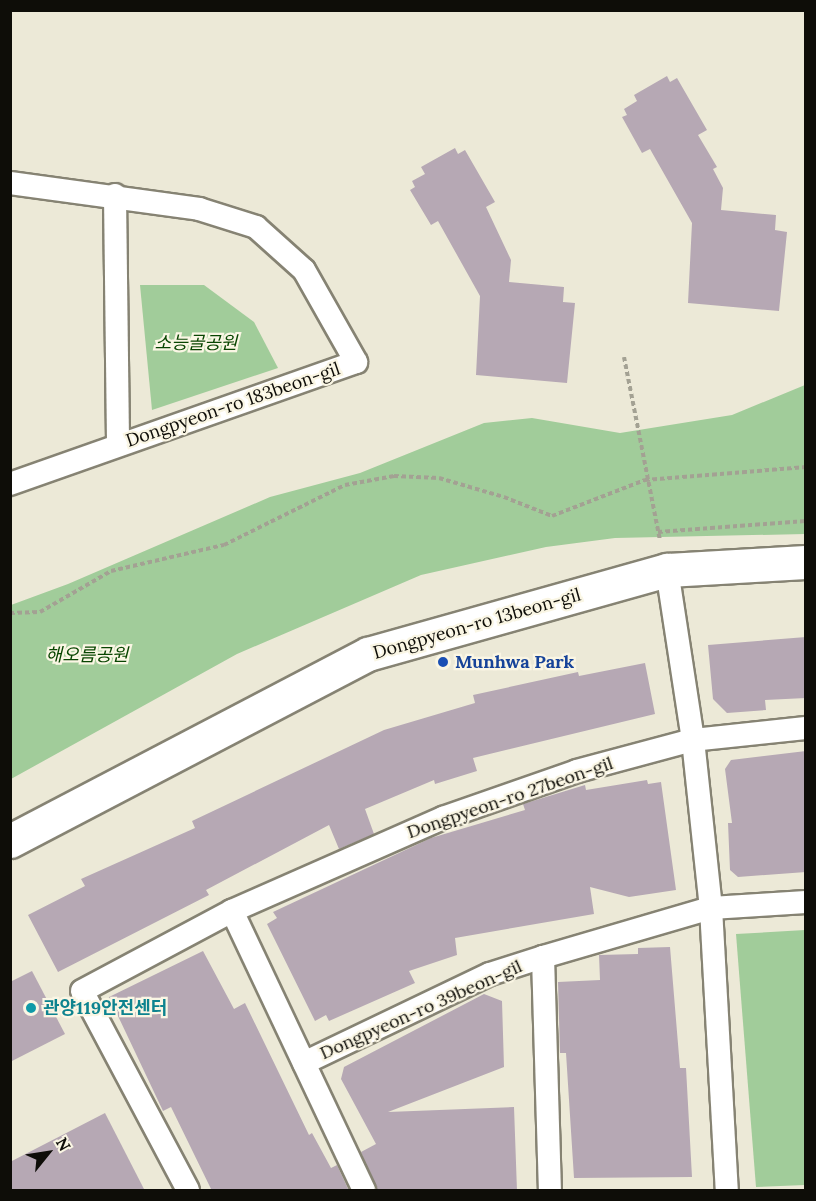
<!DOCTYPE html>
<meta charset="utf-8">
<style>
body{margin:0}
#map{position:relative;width:816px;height:1201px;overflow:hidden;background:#ece9d7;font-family:Lora,"Noto Sans KR",serif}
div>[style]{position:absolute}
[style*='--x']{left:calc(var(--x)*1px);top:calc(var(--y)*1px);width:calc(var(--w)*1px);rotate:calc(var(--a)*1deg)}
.green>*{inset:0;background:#a1cc9a}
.building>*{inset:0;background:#b6a8b4}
.path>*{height:4px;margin-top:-2px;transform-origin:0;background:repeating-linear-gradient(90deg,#a3a193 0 4.5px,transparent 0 7.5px)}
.roads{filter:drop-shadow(2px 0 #868373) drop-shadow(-2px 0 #868373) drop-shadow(0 2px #868373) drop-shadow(0 -2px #868373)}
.street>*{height:22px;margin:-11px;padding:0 11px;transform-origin:11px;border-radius:11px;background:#fff}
.secondary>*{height:33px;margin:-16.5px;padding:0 16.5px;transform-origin:16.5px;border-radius:16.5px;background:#fff}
.dots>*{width:16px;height:16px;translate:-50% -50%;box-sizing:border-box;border:3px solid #faf6e4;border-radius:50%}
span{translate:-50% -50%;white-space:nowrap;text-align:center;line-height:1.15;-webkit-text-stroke:4.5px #faf6e4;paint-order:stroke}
.park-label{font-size:18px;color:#084501;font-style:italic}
.street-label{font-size:18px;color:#0e0d08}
.transit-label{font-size:18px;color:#164399;font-weight:700}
.left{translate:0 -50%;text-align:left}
.culture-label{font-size:18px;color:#0d838f;font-weight:700}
.frame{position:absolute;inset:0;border:12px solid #0e0d08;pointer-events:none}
.north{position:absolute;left:18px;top:1123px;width:60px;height:60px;-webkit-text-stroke:4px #faf6e4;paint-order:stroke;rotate:60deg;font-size:16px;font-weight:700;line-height:24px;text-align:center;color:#0e0d08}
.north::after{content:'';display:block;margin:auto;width:21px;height:27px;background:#0e0d08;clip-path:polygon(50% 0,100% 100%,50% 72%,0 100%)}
</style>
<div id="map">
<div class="green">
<i style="clip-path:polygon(140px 285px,204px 285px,254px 322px,278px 368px,152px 410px)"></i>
<i style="clip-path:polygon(805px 385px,805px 534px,615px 538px,546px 547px,421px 575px,237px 654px,11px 779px,11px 605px,68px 584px,270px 497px,360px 473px,484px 423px,532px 418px,620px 433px,732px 415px)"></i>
<i style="clip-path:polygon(805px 930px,805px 1185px,756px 1187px,736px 934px)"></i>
</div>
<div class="building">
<i style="clip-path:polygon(667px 76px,670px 82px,677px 78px,707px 130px,698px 135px,717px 167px,713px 169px,723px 188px,721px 210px,776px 215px,775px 230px,787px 232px,779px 311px,688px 303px,692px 223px,650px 149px,642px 153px,622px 117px,627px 115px,624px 109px,637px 101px,634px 95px)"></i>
<i style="clip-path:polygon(455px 148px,458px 154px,465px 150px,495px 202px,486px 207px,511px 260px,509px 282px,564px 287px,563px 302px,575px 303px,567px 383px,476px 375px,480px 296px,438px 221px,431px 225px,410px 190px,415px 187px,412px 181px,425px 174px,421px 167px)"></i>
<i style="clip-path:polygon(806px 637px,806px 698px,765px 700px,766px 710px,727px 713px,713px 699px,708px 645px)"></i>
<i style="clip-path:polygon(645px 663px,655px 714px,473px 758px,477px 771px,435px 784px,434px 780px,365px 809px,374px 834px,339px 849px,329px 825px,206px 890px,209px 895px,58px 972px,28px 915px,85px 886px,81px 879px,195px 828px,192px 821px,384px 730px,475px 703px,473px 695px,578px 672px,579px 676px)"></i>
<i style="clip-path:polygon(806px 751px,806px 872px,738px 877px,730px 870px,728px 823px,732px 823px,725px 769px,731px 760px)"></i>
<i style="clip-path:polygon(647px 780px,648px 784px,661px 782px,676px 890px,629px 897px,590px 887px,594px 914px,455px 938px,457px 955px,409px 971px,415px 983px,329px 1021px,326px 1015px,315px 1021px,267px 924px,277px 918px,273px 912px,431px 838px,525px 810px,523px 804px,585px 785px,586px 790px)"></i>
<i style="clip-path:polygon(670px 947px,680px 1068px,686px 1068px,692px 1177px,574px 1178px,566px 1053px,560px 1053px,558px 982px,600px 980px,599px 955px,638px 954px,638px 948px)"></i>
<i style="clip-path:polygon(203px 951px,234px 1009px,245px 1003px,309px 1135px,312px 1133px,331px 1168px,337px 1165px,349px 1191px,212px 1191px,171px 1107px,163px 1111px,109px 997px)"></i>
<i style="clip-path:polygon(32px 971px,65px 1034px,10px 1062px,10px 982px)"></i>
<i style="clip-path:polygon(484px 994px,502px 1001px,504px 1067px,388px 1112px,514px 1107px,517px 1191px,377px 1191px,361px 1152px,376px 1144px,341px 1079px,344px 1067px)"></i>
<i style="clip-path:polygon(105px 1113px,145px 1191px,10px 1191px,10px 1162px)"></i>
</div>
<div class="path">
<i style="--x:624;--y:357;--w:187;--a:78.9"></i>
<i style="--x:658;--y:532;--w:148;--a:-4.3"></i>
<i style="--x:10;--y:613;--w:30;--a:-2"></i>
<i style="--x:40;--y:612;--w:82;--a:-30"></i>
<i style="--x:111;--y:571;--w:116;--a:-13"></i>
<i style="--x:224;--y:545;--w:135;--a:-26.4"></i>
<i style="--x:345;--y:485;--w:50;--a:-10.4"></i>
<i style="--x:394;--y:476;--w:45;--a:2.5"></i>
<i style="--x:439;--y:478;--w:68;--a:16.3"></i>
<i style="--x:504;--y:497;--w:52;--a:21.6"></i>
<i style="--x:552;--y:516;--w:100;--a:-21.2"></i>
<i style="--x:645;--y:480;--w:162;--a:-4.6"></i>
</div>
<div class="roads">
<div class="street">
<i style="--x:10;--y:183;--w:191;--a:7.8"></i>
<i style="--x:199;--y:209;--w:60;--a:17.5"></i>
<i style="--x:256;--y:227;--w:64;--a:41.9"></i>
<i style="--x:304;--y:270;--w:106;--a:60.5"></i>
<i style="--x:356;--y:362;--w:367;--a:160.6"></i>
<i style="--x:115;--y:195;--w:250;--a:89.3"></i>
<i style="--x:667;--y:570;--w:172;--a:81.3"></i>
<i style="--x:693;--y:740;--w:169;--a:83.9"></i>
<i style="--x:711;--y:908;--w:282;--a:86.8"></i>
<i style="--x:232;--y:911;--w:309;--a:64.7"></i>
<i style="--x:543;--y:957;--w:233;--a:88.3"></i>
<i style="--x:304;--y:1063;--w:206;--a:-25.6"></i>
<i style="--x:490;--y:974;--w:56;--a:-17.8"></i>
<i style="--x:543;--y:957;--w:175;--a:-16.3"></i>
<i style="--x:711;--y:908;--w:95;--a:-3.6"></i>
<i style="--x:188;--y:1190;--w:225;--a:-118"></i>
<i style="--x:82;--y:991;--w:170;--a:-28.1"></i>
<i style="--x:232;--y:911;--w:231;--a:-23.8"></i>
<i style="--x:443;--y:818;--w:142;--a:-19.3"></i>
<i style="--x:577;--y:771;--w:120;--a:-15"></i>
<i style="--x:693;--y:740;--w:114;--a:-6.1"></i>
</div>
<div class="secondary">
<i style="--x:10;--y:841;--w:404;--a:-27.6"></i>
<i style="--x:368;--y:654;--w:311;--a:-15.7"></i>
<i style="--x:667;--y:570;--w:139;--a:-3.3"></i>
</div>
</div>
<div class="dots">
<i style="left:443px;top:662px;background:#1a4fb4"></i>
<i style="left:31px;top:1008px;background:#0f9aa8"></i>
</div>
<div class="park-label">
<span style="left:196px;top:343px">소능골공원</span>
<span style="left:87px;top:655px">해오름공원</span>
</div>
<div class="street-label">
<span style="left:233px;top:405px;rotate:-19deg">Dongpyeon-ro 183beon-gil</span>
<span style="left:477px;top:624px;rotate:-16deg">Dongpyeon-ro 13beon-gil</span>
<span style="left:510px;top:798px;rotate:-19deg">Dongpyeon-ro 27beon-gil</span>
<span style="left:421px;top:1010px;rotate:-24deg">Dongpyeon-ro 39beon-gil</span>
</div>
<div class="transit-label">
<span class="left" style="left:455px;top:662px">Munhwa Park</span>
</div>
<div class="culture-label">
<span class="left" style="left:43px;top:1008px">관양119안전센터</span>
</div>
<div class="frame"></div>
<div class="north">N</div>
</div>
